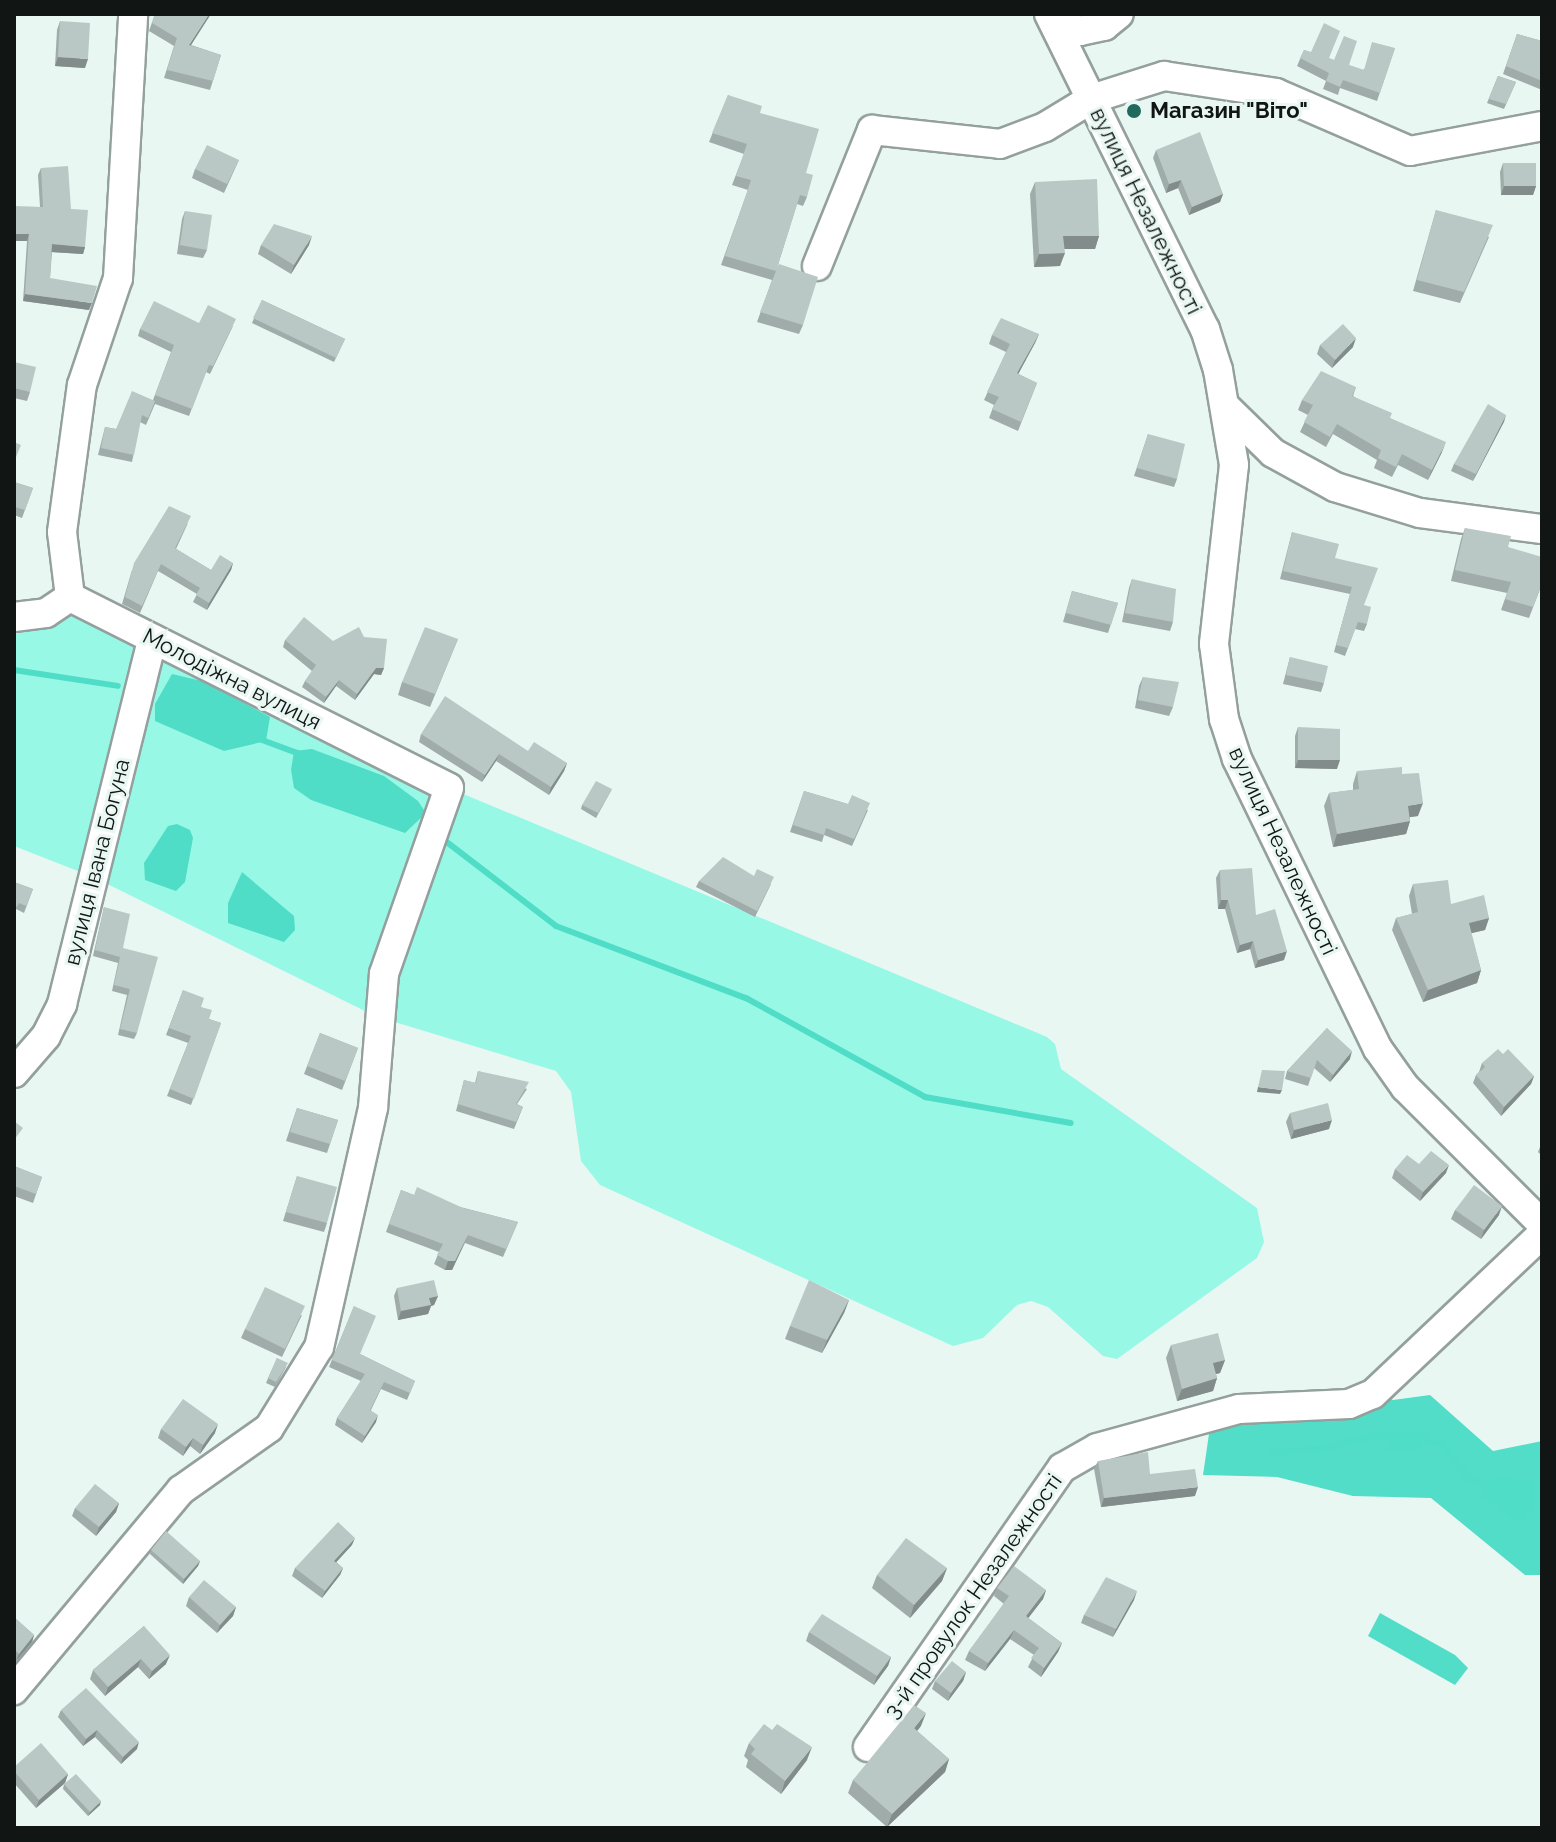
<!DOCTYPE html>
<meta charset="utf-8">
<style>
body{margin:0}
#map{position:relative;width:1556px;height:1842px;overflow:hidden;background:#e9f7f3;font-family:Raleway,sans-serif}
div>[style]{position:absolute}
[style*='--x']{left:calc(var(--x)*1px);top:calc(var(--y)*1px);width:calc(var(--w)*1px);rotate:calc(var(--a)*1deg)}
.green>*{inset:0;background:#98f8e6}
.forest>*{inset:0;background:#51ddc7}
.water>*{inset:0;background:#50ddc7}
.stream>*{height:6px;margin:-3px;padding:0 3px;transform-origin:3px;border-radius:3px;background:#50ddc7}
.roads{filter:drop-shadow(2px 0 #94a09d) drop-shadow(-2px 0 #94a09d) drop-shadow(0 2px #94a09d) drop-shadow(0 -2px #94a09d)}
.minor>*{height:28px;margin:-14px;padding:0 14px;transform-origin:14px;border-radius:14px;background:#fff}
.wall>*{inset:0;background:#a0aca9}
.shaded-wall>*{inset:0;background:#828c8a}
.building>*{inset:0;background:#bac8c5}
.dots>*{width:22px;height:22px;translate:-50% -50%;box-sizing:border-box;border:4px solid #e9f7f3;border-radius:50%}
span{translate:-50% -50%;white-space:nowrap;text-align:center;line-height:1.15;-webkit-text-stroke:6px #e9f7f3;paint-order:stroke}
.poi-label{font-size:22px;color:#111514;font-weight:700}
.left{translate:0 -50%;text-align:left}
.street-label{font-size:22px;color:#111514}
.frame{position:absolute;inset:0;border:16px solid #111514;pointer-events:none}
</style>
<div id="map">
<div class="green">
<i style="clip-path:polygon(70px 597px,449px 788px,1047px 1037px,1055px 1044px,1061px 1069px,1257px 1208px,1264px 1242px,1257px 1258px,1117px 1359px,1103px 1356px,1048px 1307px,1031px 1301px,1017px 1305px,983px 1338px,953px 1346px,600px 1185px,581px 1161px,571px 1092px,556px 1071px,375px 1016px,93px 877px,14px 846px,14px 617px)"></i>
</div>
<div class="forest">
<i style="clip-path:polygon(1362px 1386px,1393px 1400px,1430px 1395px,1493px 1451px,1542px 1441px,1542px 1575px,1525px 1575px,1431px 1498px,1353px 1496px,1277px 1477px,1203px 1475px,1210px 1427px,1320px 1414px)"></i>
<i style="clip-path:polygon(1380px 1613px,1455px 1655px,1468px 1668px,1455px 1685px,1368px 1636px)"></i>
</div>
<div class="water">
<i style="clip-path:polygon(172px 674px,202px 681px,270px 717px,266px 741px,224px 751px,155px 721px,155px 704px)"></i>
<i style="clip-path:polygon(312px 749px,384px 776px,418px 801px,426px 813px,405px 833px,311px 800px,294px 788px,291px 770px,294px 751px)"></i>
<i style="clip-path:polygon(177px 824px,190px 830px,193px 838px,185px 882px,176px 891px,145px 880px,144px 863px,168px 826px)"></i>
<i style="clip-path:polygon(242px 872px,294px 916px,295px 930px,284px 942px,228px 923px,228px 903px)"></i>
<i style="clip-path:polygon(1396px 1430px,1430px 1434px,1415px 1452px,1386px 1452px)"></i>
<i style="clip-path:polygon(1496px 1477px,1533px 1482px,1534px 1507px,1520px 1523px,1479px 1496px)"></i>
</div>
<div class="stream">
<i style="--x:14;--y:670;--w:105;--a:8.7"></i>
<i style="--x:262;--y:740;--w:40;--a:20.2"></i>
<i style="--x:448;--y:843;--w:136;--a:37.5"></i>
<i style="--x:556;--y:926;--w:203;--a:20.8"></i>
<i style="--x:746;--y:998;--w:205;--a:28.9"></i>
<i style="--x:925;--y:1097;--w:148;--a:10.1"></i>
<i style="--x:1419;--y:1440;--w:22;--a:8"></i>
<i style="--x:1441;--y:1443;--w:46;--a:52.1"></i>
<i style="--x:1469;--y:1479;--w:25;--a:21"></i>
<i style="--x:1271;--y:1452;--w:48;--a:-3.6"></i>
<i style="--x:1319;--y:1449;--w:62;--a:-13.1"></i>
<i style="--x:1379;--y:1435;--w:21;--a:8"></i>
</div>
<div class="roads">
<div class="minor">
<i style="--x:1049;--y:14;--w:352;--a:63.7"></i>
<i style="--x:1205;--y:329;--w:43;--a:72.4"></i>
<i style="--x:1218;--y:370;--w:96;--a:80.4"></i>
<i style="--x:1234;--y:465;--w:180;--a:96.4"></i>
<i style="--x:1214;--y:644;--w:76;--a:82.4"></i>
<i style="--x:1224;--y:719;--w:42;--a:72"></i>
<i style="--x:1237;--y:759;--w:322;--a:64.1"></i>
<i style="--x:1378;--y:1049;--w:47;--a:54.6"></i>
<i style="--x:1405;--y:1087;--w:194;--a:45"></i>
<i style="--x:1057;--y:22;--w:25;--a:21"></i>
<i style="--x:1080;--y:31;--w:25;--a:-12"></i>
<i style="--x:1104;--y:26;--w:19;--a:-39"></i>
<i style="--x:817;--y:266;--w:147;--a:-68"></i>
<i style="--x:872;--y:130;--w:129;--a:6.2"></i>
<i style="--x:1000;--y:144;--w:48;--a:-20.7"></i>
<i style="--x:1045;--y:127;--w:54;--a:-31.3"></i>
<i style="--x:1091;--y:99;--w:77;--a:-17.5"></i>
<i style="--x:1164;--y:76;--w:113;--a:8.6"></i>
<i style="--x:1276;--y:93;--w:146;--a:23.4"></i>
<i style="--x:1410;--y:151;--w:134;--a:-10.7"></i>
<i style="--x:1227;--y:408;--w:64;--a:44.4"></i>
<i style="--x:1273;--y:453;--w:71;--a:28.7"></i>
<i style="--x:1335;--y:487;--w:89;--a:17"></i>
<i style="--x:1420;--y:513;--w:123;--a:7.5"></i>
<i style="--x:70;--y:597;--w:65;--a:-97"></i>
<i style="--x:62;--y:532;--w:148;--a:-82.3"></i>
<i style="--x:82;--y:385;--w:113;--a:-71.4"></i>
<i style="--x:118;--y:278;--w:264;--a:-86.7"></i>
<i style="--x:14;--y:617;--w:32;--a:-7"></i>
<i style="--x:46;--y:613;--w:29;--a:-34"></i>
<i style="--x:70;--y:597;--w:424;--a:26.7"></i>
<i style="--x:449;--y:788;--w:197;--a:109.3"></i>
<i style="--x:384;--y:974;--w:134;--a:94.7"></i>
<i style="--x:373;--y:1108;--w:245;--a:102.7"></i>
<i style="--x:319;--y:1347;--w:95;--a:121.7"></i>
<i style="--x:269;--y:1428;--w:108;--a:144.8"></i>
<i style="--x:181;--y:1490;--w:261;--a:129.9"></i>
<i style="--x:14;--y:1073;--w:49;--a:-49.1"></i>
<i style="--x:46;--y:1036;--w:36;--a:-63"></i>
<i style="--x:62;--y:1004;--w:376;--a:-76.1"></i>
<i style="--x:868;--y:1747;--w:340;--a:-55.2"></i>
<i style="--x:1062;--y:1468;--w:40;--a:-29.7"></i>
<i style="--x:1097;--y:1448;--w:147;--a:-15.4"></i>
<i style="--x:1239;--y:1409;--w:110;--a:-2.6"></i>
<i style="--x:1349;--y:1404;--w:26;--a:-23"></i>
<i style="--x:1373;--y:1394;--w:233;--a:-43.4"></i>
</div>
</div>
<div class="wall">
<i style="clip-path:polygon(155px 14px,191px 45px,221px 55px,210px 90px,164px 78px,174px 46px,149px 31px)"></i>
<i style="clip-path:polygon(60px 21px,85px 68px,55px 66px,57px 30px)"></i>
<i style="clip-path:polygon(1517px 34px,1542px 41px,1542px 90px,1503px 74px)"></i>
<i style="clip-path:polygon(1395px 48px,1377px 101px,1340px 88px,1338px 95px,1323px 89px,1326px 81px,1297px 66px,1304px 50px,1363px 70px)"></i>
<i style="clip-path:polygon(1498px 76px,1516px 82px,1504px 109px,1487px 103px)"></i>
<i style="clip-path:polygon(728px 95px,760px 113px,806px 173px,807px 197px,803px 206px,797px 204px,777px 268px,803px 325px,799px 334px,757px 322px,772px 280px,721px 265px,748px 190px,732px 185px,744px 154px,709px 142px)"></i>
<i style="clip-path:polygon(1156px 150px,1223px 194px,1220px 202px,1189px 215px,1178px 188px,1166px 193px,1153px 158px)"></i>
<i style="clip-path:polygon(239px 160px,224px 193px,192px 178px,195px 169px)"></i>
<i style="clip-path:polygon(1503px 163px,1536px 186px,1533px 195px,1501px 195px,1500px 172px)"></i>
<i style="clip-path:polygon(41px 168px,71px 209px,85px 247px,83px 254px,52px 252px,50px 278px,89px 310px,23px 301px,27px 241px,14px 241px,40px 207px,38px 175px)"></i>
<i style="clip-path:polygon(1035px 182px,1099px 236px,1095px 249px,1064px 249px,1060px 266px,1034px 267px,1030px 194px)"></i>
<i style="clip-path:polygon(1436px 210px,1489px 237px,1460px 303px,1413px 291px)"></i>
<i style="clip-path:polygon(185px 211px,207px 250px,203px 258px,177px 254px,182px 219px)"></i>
<i style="clip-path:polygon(261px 245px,309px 245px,291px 274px,258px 254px)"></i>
<i style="clip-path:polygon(262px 300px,345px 339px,334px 362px,252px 323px)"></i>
<i style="clip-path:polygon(199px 323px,233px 326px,210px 374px,206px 372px,189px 416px,155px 404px,146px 425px,140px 422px,132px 462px,98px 455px,105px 427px,116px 429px,153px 400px,171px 352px,138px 336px,140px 329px)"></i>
<i style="clip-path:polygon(1039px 334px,1035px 343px,1018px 374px,1037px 383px,1018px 431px,989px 418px,994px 405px,984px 400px,1006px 352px,989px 344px,992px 335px)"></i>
<i style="clip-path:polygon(1320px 345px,1353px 347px,1332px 368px,1317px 354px)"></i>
<i style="clip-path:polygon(14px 362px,30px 392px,27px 401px,14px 398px)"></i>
<i style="clip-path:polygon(1356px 387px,1353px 396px,1390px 418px,1442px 452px,1428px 480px,1398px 465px,1392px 477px,1374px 468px,1377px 460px,1333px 434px,1326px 447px,1300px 432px,1308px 415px,1298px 410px,1302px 400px)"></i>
<i style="clip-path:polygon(1506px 415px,1473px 481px,1451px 471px,1454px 464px)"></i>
<i style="clip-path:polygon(1148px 434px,1177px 479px,1174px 487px,1134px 476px)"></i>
<i style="clip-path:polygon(14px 482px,33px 488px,22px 518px,14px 515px)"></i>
<i style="clip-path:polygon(188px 523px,176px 549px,211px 570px,233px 563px,231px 570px,207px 610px,193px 602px,197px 594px,158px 571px,140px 613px,122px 604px,132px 570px)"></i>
<i style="clip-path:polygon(1465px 528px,1508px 547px,1542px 584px,1529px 618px,1501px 610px,1507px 593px,1451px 581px,1461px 539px)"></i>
<i style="clip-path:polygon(1292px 532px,1335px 558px,1364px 605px,1367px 624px,1364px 631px,1355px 629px,1345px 656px,1334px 652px,1350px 594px,1280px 579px)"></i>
<i style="clip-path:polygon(1132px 579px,1173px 622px,1170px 631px,1122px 622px,1129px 588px)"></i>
<i style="clip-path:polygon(1072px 591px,1118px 603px,1108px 633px,1063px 622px)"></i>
<i style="clip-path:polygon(458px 639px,430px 707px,398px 695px,402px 682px)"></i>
<i style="clip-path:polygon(285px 640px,333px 641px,384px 668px,381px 675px,374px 674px,355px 700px,336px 686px,324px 703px,302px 687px,305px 681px,312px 671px,283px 647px)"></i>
<i style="clip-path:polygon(1290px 657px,1324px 683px,1321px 692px,1283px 684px)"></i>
<i style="clip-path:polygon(1143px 677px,1173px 707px,1169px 716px,1135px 708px,1139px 686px)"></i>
<i style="clip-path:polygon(1298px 727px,1337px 769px,1295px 768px,1295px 736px)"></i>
<i style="clip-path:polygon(421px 734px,528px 751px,567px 763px,564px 771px,549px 795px,496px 761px,482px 782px,419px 742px)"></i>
<i style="clip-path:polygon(1357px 771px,1402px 774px,1418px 816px,1410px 817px,1410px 821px,1406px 834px,1333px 847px,1324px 806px,1329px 793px,1353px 790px,1353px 784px)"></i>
<i style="clip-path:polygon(612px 789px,596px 818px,581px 809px,582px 805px)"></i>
<i style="clip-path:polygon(804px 791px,868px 810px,852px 846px,824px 835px,822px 842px,790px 832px)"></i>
<i style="clip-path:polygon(1220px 870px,1256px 915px,1284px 960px,1255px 968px,1250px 949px,1237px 953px,1225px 909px,1218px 909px,1216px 878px)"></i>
<i style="clip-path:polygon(754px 876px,771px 884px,755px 917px,696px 887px,699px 881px)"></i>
<i style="clip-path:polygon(14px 882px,33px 889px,24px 913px,16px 909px)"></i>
<i style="clip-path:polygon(1413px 884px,1451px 904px,1489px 918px,1485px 930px,1471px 933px,1481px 970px,1477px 983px,1423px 1002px,1392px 930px,1396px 918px,1412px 914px,1409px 896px)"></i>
<i style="clip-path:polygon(104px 907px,123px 948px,137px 1033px,134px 1039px,118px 1035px,127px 995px,112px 991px,118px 963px,93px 956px)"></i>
<i style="clip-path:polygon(183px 990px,201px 1007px,209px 1019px,221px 1023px,191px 1105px,167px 1096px,188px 1043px,166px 1035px)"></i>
<i style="clip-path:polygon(1327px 1028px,1350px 1059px,1330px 1082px,1314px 1068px,1308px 1086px,1285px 1079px,1287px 1071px)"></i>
<i style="clip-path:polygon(320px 1033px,358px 1048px,342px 1090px,304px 1074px)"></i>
<i style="clip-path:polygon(1482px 1063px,1534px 1076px,1531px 1084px,1501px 1116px,1473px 1083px,1476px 1075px,1479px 1072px)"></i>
<i style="clip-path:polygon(478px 1071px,527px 1089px,517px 1104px,523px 1107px,514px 1129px,456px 1111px,464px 1080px,475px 1083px)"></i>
<i style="clip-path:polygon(297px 1108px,338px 1120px,327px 1153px,286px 1141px)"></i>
<i style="clip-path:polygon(1290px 1113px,1329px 1129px,1291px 1139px,1286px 1122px)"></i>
<i style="clip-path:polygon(1542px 1142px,1542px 1156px,1538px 1152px)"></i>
<i style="clip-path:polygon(1419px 1164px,1446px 1173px,1420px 1201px,1392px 1178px,1395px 1169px)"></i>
<i style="clip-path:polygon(14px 1166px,42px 1177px,33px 1203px,14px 1196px)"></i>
<i style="clip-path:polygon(297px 1176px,327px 1223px,324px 1232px,283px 1221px)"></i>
<i style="clip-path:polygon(401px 1190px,414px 1195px,518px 1222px,503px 1257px,465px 1243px,452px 1270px,445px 1270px,434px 1264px,439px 1252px,386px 1232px)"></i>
<i style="clip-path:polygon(1455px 1210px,1499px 1215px,1481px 1239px,1451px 1219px)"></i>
<i style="clip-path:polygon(397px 1288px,438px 1296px,434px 1305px,431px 1306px,428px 1314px,398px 1320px,394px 1296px)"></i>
<i style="clip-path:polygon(849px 1300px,844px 1313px,822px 1353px,785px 1339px,790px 1326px)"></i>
<i style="clip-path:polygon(354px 1306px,360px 1354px,415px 1381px,407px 1400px,381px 1389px,371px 1410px,376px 1422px,362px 1443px,335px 1425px,337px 1418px,361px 1381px,329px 1367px)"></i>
<i style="clip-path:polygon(302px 1315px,282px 1357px,241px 1338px,245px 1329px)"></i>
<i style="clip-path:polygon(1171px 1345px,1225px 1360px,1220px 1373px,1216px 1374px,1217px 1378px,1213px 1391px,1177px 1401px,1166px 1358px)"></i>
<i style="clip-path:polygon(277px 1358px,286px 1367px,275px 1387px,266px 1383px)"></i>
<i style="clip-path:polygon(161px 1429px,215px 1433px,200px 1454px,190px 1446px,183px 1456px,158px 1438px)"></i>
<i style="clip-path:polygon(1098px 1461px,1150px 1474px,1195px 1496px,1101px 1507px,1094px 1469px)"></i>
<i style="clip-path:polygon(119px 1503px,116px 1512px,96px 1536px,72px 1516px,75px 1508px)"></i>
<i style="clip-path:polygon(352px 1545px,336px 1562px,343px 1568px,340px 1575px,322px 1598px,292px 1576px,295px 1568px)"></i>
<i style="clip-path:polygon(151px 1550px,200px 1561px,198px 1566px,183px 1584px,150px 1554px)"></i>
<i style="clip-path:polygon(947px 1568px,942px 1581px,910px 1618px,872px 1588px,877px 1575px)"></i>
<i style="clip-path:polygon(997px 1588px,1046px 1590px,1043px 1599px,1028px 1618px,1062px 1643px,1058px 1652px,1041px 1677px,1028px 1667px,1034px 1655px,1010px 1639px,985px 1671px,965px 1660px,969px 1651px,1004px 1604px,994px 1596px)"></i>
<i style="clip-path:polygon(189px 1597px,236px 1607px,233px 1616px,217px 1633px,186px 1606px)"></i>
<i style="clip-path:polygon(1134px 1600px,1113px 1637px,1081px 1623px,1084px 1615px)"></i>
<i style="clip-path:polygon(14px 1617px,34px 1635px,32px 1642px,16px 1661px,14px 1658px)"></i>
<i style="clip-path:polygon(144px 1626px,166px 1664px,149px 1679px,138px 1667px,105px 1696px,90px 1679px,93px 1670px)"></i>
<i style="clip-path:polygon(809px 1632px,891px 1657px,888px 1666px,874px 1685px,806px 1641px)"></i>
<i style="clip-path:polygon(966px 1672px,963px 1681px,948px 1701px,932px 1689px,935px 1681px)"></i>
<i style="clip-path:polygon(61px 1710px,137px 1749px,121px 1764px,95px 1737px,83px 1746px,58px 1717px)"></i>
<i style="clip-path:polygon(921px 1726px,917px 1731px,949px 1759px,945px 1772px,887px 1827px,848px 1793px,853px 1780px)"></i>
<i style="clip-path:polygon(749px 1743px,807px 1760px,781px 1794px,746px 1767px,748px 1760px,744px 1756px)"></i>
<i style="clip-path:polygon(14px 1767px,68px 1774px,65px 1783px,36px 1808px,14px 1783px)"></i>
<i style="clip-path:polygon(64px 1784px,100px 1805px,88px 1816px,63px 1789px)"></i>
</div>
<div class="shaded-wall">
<i style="clip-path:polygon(209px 14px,211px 14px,186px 53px,189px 45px)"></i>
<i style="clip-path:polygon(58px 57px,88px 59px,85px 68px,55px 66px)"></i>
<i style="clip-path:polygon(1181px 180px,1178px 188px,1166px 193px,1169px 184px)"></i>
<i style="clip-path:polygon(1504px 186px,1536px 186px,1533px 195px,1501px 195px)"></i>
<i style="clip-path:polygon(1223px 194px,1220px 202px,1189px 215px,1192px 207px)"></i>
<i style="clip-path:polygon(14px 234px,29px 234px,27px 241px,14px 241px)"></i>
<i style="clip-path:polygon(312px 236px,309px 245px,291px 274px,294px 265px)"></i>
<i style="clip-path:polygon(1063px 236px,1099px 236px,1095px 249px,1058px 249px)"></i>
<i style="clip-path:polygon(52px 244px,85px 247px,83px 254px,50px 252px)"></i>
<i style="clip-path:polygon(1065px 253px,1060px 266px,1034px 267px,1039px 254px)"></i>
<i style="clip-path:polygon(25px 294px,92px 303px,89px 310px,23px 301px)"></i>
<i style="clip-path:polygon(1039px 334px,1035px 343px,1014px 382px,1017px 373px)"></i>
<i style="clip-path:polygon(1356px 338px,1353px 347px,1332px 368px,1335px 360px)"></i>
<i style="clip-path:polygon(1506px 415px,1504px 422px,1473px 481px,1476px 474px)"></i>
<i style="clip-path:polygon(1446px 442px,1442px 452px,1428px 480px,1432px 470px)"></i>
<i style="clip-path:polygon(233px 563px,231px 570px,207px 610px,209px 603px)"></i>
<i style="clip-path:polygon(376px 668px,384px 668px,381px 675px,374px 674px,355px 700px,357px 694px)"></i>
<i style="clip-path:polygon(339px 680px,336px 686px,324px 703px,326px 697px)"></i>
<i style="clip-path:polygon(499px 754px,496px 761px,482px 782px,485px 775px)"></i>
<i style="clip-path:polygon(1298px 760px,1340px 760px,1337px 769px,1295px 768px)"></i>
<i style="clip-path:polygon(567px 763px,564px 771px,549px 795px,551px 787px)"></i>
<i style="clip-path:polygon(1423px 803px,1418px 816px,1403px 818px,1408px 806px)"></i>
<i style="clip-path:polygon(1410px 821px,1406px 834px,1333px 847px,1337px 834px)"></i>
<i style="clip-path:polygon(1221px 900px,1228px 900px,1225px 909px,1218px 909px)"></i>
<i style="clip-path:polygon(1489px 918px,1485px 930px,1464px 935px,1469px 923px)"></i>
<i style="clip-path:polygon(1253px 941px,1250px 949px,1237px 953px,1240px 945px)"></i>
<i style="clip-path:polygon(1287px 951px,1284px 960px,1255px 968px,1258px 960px)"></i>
<i style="clip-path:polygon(1481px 970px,1477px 983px,1423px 1002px,1428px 990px)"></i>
<i style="clip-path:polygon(1352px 1051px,1350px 1059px,1330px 1082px,1333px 1075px)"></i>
<i style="clip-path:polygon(1534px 1076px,1531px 1084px,1501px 1116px,1504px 1107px)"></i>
<i style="clip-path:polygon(1258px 1087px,1282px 1090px,1280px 1094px,1257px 1092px)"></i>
<i style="clip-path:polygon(1332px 1120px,1329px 1129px,1291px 1139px,1294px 1130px)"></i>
<i style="clip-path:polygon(1449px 1165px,1446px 1173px,1420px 1201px,1423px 1192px)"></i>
<i style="clip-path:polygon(1502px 1206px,1499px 1215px,1481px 1239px,1484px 1230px)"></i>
<i style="clip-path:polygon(468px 1235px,452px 1270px,445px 1270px,448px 1261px)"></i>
<i style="clip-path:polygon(438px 1296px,434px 1305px,431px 1306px,428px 1314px,398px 1320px,401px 1311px,429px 1298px)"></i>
<i style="clip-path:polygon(849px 1300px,844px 1313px,822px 1353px,827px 1340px)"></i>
<i style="clip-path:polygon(1225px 1360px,1220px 1373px,1208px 1376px,1213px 1363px)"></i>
<i style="clip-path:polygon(1217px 1378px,1213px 1391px,1177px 1401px,1182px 1389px)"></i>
<i style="clip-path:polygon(378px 1415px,376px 1422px,362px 1443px,365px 1436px)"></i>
<i style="clip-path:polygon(218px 1424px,215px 1433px,200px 1454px,203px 1445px)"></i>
<i style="clip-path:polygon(193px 1438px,190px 1446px,183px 1456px,186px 1447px)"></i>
<i style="clip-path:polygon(1198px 1487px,1195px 1496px,1101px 1507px,1104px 1498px)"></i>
<i style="clip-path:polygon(119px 1503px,116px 1512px,96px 1536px,99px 1527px)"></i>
<i style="clip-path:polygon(355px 1538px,352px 1545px,331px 1568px,334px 1561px)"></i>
<i style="clip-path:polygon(200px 1561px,198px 1566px,183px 1584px,184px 1579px)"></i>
<i style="clip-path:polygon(343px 1568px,340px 1575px,322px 1598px,325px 1591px)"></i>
<i style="clip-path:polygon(947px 1568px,942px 1581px,910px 1618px,914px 1605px)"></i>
<i style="clip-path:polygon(1046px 1590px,1043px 1599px,1023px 1625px,1026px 1616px)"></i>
<i style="clip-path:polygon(1137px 1591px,1134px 1600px,1113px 1637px,1116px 1629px)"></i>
<i style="clip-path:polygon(236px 1607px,233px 1616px,217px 1633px,220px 1625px)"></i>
<i style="clip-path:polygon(1014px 1630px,1010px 1639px,985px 1671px,988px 1663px)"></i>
<i style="clip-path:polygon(34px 1635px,32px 1642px,16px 1661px,19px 1654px)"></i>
<i style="clip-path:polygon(1062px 1643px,1058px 1652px,1041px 1677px,1044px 1668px)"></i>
<i style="clip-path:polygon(170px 1655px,166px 1664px,149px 1679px,152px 1671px)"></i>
<i style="clip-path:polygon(891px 1657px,888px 1666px,874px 1685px,877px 1676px)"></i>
<i style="clip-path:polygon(141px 1659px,138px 1667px,105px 1696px,108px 1687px)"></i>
<i style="clip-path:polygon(966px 1672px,963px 1681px,948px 1701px,951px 1693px)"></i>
<i style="clip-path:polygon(926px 1713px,921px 1726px,909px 1741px,914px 1728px)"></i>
<i style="clip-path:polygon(97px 1730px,95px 1737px,83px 1746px,86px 1739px)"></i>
<i style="clip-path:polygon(139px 1742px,137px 1749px,121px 1764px,123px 1757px)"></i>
<i style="clip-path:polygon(812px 1747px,807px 1760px,781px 1794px,785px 1781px)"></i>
<i style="clip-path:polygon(949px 1759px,945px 1772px,887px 1827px,892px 1814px)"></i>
<i style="clip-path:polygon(68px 1774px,65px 1783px,36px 1808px,39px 1800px)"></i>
<i style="clip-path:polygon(101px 1801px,100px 1805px,88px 1816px,90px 1812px)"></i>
</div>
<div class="building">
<i style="clip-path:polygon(155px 14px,209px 14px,189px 45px,221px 55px,213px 81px,167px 70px,177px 38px,152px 23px)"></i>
<i style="clip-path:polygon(60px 21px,90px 23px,88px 59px,58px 57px)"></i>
<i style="clip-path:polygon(1324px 23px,1340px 31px,1329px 58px,1334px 60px,1344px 36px,1357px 41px,1349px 65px,1364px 70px,1372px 42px,1395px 48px,1380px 93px,1343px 80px,1340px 87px,1326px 81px,1329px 73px,1300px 58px,1304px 50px,1311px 52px)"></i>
<i style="clip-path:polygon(1517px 34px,1542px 41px,1542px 81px,1506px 66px)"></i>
<i style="clip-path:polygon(1498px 76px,1516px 82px,1506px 104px,1489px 99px)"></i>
<i style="clip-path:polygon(728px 95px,762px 106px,760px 113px,819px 129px,806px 173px,813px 175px,807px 197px,800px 195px,777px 268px,779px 264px,818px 277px,803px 325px,760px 312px,776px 271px,725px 256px,751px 180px,736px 176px,747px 144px,712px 133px)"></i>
<i style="clip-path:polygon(1200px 132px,1223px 194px,1192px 207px,1181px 180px,1169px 184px,1156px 150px)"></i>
<i style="clip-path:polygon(207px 145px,239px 160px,227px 184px,195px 169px)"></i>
<i style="clip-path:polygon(1503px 163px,1536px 163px,1536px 186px,1504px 186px)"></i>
<i style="clip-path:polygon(68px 166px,71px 209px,88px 210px,85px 247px,52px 244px,50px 278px,97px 286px,92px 303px,25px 294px,29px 234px,14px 234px,14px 206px,43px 207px,41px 168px)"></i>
<i style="clip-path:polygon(1097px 179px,1099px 236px,1063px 236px,1065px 253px,1039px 254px,1035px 182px)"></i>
<i style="clip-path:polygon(1436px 210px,1493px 225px,1464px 292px,1417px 280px)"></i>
<i style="clip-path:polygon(185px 211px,212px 215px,207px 250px,180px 245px)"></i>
<i style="clip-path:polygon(274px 224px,312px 236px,294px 265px,261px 245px)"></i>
<i style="clip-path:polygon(262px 300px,345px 339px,336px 358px,253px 318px)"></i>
<i style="clip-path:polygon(154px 301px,199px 323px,208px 305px,236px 319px,213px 366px,209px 365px,192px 409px,155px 395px,174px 345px,140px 329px)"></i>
<i style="clip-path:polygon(1001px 318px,1039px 334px,1017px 373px,1037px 383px,1021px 422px,992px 409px,999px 397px,987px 392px,1010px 344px,992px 335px)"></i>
<i style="clip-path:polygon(1343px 324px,1356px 338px,1335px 360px,1320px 345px)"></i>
<i style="clip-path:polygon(14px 362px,36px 367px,30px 392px,14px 388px)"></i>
<i style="clip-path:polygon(1321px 371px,1356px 387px,1352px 396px,1392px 413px,1390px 418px,1446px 442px,1432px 470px,1402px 454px,1396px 467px,1378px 458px,1381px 450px,1337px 424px,1330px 437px,1304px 422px,1313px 405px,1302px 400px)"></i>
<i style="clip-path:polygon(132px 391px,155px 401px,148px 418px,142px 415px,134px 455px,101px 448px,105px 427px,116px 429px)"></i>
<i style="clip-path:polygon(1488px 404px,1506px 415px,1476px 474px,1454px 464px)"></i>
<i style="clip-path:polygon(1148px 434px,1185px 444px,1177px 479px,1137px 468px)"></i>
<i style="clip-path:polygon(14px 442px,21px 445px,14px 462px)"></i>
<i style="clip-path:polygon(14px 482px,33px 488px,25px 510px,15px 507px,14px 511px)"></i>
<i style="clip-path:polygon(169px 506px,191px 516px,175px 548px,211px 570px,220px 555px,233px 563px,209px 603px,196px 595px,200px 588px,161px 564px,142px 606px,125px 597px,134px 563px)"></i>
<i style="clip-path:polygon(1465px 528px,1511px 536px,1508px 547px,1542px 557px,1542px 584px,1533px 607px,1505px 599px,1511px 582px,1455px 570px)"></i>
<i style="clip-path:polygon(1292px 532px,1339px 544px,1335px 558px,1378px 568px,1364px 605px,1371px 607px,1367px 624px,1358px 622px,1348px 648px,1336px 645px,1352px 587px,1283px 571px)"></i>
<i style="clip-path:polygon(1132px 579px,1176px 589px,1173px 622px,1125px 613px)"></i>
<i style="clip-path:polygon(1072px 591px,1118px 603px,1111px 625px,1066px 613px)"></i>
<i style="clip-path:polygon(304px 617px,333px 641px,359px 627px,364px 637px,387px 639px,384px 668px,376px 668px,357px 694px,339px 680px,326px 697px,305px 681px,316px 665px,285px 640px)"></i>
<i style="clip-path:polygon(425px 627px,458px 639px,435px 694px,402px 682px)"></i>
<i style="clip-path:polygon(1290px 657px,1328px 666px,1324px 683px,1286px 675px)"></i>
<i style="clip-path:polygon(1143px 677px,1179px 682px,1173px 707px,1138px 700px)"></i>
<i style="clip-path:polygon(445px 696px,528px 751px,534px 742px,567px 763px,551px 787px,499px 754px,485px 775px,421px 734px)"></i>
<i style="clip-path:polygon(1298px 727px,1340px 729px,1340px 760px,1298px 760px)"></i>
<i style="clip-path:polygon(1402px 767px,1402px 774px,1419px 773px,1423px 803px,1408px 806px,1410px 821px,1337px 834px,1329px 793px,1359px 789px,1357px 771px)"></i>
<i style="clip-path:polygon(596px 781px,612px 789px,598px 813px,582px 805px)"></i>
<i style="clip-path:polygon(804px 791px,848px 804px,852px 795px,870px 803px,854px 839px,826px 828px,824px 835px,793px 825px)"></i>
<i style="clip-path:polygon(723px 857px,754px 876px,757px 869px,774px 877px,757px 911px,699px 881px)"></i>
<i style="clip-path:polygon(1252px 868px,1256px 915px,1275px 909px,1287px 951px,1258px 960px,1253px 941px,1240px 945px,1228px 900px,1221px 900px,1220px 870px)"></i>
<i style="clip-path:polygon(1448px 880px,1451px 904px,1484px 895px,1489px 918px,1469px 923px,1481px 970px,1428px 990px,1396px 918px,1418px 912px,1413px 884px)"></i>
<i style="clip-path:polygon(14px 882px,33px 889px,26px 906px,19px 903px,14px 911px)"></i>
<i style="clip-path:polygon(104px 907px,130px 914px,123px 948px,158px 957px,137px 1033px,120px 1029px,130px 989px,114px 985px,120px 957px,95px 950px)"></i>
<i style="clip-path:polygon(183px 990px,204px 998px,201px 1007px,212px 1010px,209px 1019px,221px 1023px,194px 1099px,170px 1089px,191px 1036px,169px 1028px)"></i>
<i style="clip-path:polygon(1327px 1028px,1352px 1051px,1333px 1075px,1317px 1060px,1311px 1078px,1287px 1071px)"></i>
<i style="clip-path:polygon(320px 1033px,358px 1048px,345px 1081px,307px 1066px)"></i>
<i style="clip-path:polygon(1498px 1049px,1503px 1054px,1508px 1049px,1534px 1076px,1504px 1107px,1476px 1075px,1485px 1067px,1482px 1063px)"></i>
<i style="clip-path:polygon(1262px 1070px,1285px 1071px,1282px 1090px,1258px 1087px)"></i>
<i style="clip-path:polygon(478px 1071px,529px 1082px,516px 1104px,523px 1107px,516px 1122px,458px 1104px,464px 1080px,476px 1083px)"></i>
<i style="clip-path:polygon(1328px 1103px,1332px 1120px,1294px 1130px,1290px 1113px)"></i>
<i style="clip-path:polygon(297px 1108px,338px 1120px,330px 1144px,290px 1132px)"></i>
<i style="clip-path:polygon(14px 1121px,23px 1128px,14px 1140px)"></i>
<i style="clip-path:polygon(1431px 1151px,1449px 1165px,1423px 1192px,1395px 1169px,1407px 1155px,1419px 1164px)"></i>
<i style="clip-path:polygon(14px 1166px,42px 1177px,36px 1194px,14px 1186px)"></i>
<i style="clip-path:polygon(297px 1176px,337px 1187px,327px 1223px,286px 1212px)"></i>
<i style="clip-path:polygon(1474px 1185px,1502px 1206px,1484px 1230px,1455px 1210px)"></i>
<i style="clip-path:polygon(417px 1187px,463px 1208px,518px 1222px,506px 1249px,468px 1235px,455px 1261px,448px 1261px,437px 1255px,443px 1244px,389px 1224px,401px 1190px,414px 1195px)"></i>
<i style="clip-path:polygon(434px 1280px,438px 1296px,429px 1298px,431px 1305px,401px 1311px,397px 1288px)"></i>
<i style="clip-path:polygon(809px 1280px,849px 1300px,827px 1340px,790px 1326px)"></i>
<i style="clip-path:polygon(265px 1287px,305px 1306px,285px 1349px,245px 1329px)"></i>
<i style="clip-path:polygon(354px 1306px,376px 1316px,360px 1354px,415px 1381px,410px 1393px,384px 1382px,370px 1410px,378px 1415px,365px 1436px,337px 1418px,365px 1374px,332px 1360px)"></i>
<i style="clip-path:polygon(1218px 1333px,1225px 1360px,1213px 1363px,1217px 1378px,1182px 1389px,1171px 1345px)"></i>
<i style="clip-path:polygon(277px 1358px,288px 1363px,276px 1382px,268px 1378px)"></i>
<i style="clip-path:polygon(183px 1399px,218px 1424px,203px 1445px,193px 1438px,186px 1447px,161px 1429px)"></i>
<i style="clip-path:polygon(1148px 1452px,1150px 1474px,1195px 1469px,1198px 1487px,1104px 1498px,1098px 1461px)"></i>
<i style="clip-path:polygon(95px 1484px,119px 1503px,99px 1527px,75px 1508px)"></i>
<i style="clip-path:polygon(338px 1522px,355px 1538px,334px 1561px,343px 1568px,325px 1591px,295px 1568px)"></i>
<i style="clip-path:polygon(166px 1531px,200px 1561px,184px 1579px,151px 1550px)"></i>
<i style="clip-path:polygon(906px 1538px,947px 1568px,914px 1605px,877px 1575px)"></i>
<i style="clip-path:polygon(1014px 1566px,1046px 1590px,1026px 1616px,1062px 1643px,1044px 1668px,1031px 1658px,1039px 1648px,1014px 1630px,988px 1663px,969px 1651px,1009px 1596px,997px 1588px)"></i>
<i style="clip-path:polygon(1106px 1577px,1137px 1591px,1116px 1629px,1084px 1615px)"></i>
<i style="clip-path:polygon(204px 1580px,236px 1607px,220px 1625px,189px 1597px)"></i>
<i style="clip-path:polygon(822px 1614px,891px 1657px,877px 1676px,809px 1632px)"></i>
<i style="clip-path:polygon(14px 1617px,34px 1635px,19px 1654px,14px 1649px)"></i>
<i style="clip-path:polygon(144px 1626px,170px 1655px,152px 1671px,141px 1659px,108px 1687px,93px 1670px)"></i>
<i style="clip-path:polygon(952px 1661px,966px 1672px,951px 1693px,935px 1681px)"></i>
<i style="clip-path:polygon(86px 1688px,139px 1742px,123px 1757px,97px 1730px,86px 1739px,61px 1710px)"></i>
<i style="clip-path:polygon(914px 1705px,926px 1713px,914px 1728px,949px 1759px,892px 1814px,853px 1780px)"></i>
<i style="clip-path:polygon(764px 1724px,772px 1730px,777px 1724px,812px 1747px,785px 1781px,751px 1754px,755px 1749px,749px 1743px)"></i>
<i style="clip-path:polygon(41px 1743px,68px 1774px,39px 1800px,14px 1771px,14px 1767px)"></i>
<i style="clip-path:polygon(76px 1774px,101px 1801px,90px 1812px,64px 1784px)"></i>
</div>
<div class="dots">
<i style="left:1134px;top:111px;background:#21685d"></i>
</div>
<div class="poi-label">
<span class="left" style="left:1150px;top:111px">Магазин "Віто"</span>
</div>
<div class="street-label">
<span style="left:1146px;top:211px;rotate:64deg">вулиця Незалежності</span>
<span style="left:232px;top:679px;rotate:27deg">Молодіжна вулиця</span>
<span style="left:1283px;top:851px;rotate:65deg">вулиця Незалежності</span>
<span style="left:97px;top:862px;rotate:-76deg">вулиця Івана Богуна</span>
<span style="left:973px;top:1596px;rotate:-55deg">3-й провулок Незалежності</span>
</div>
<div class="frame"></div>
</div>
